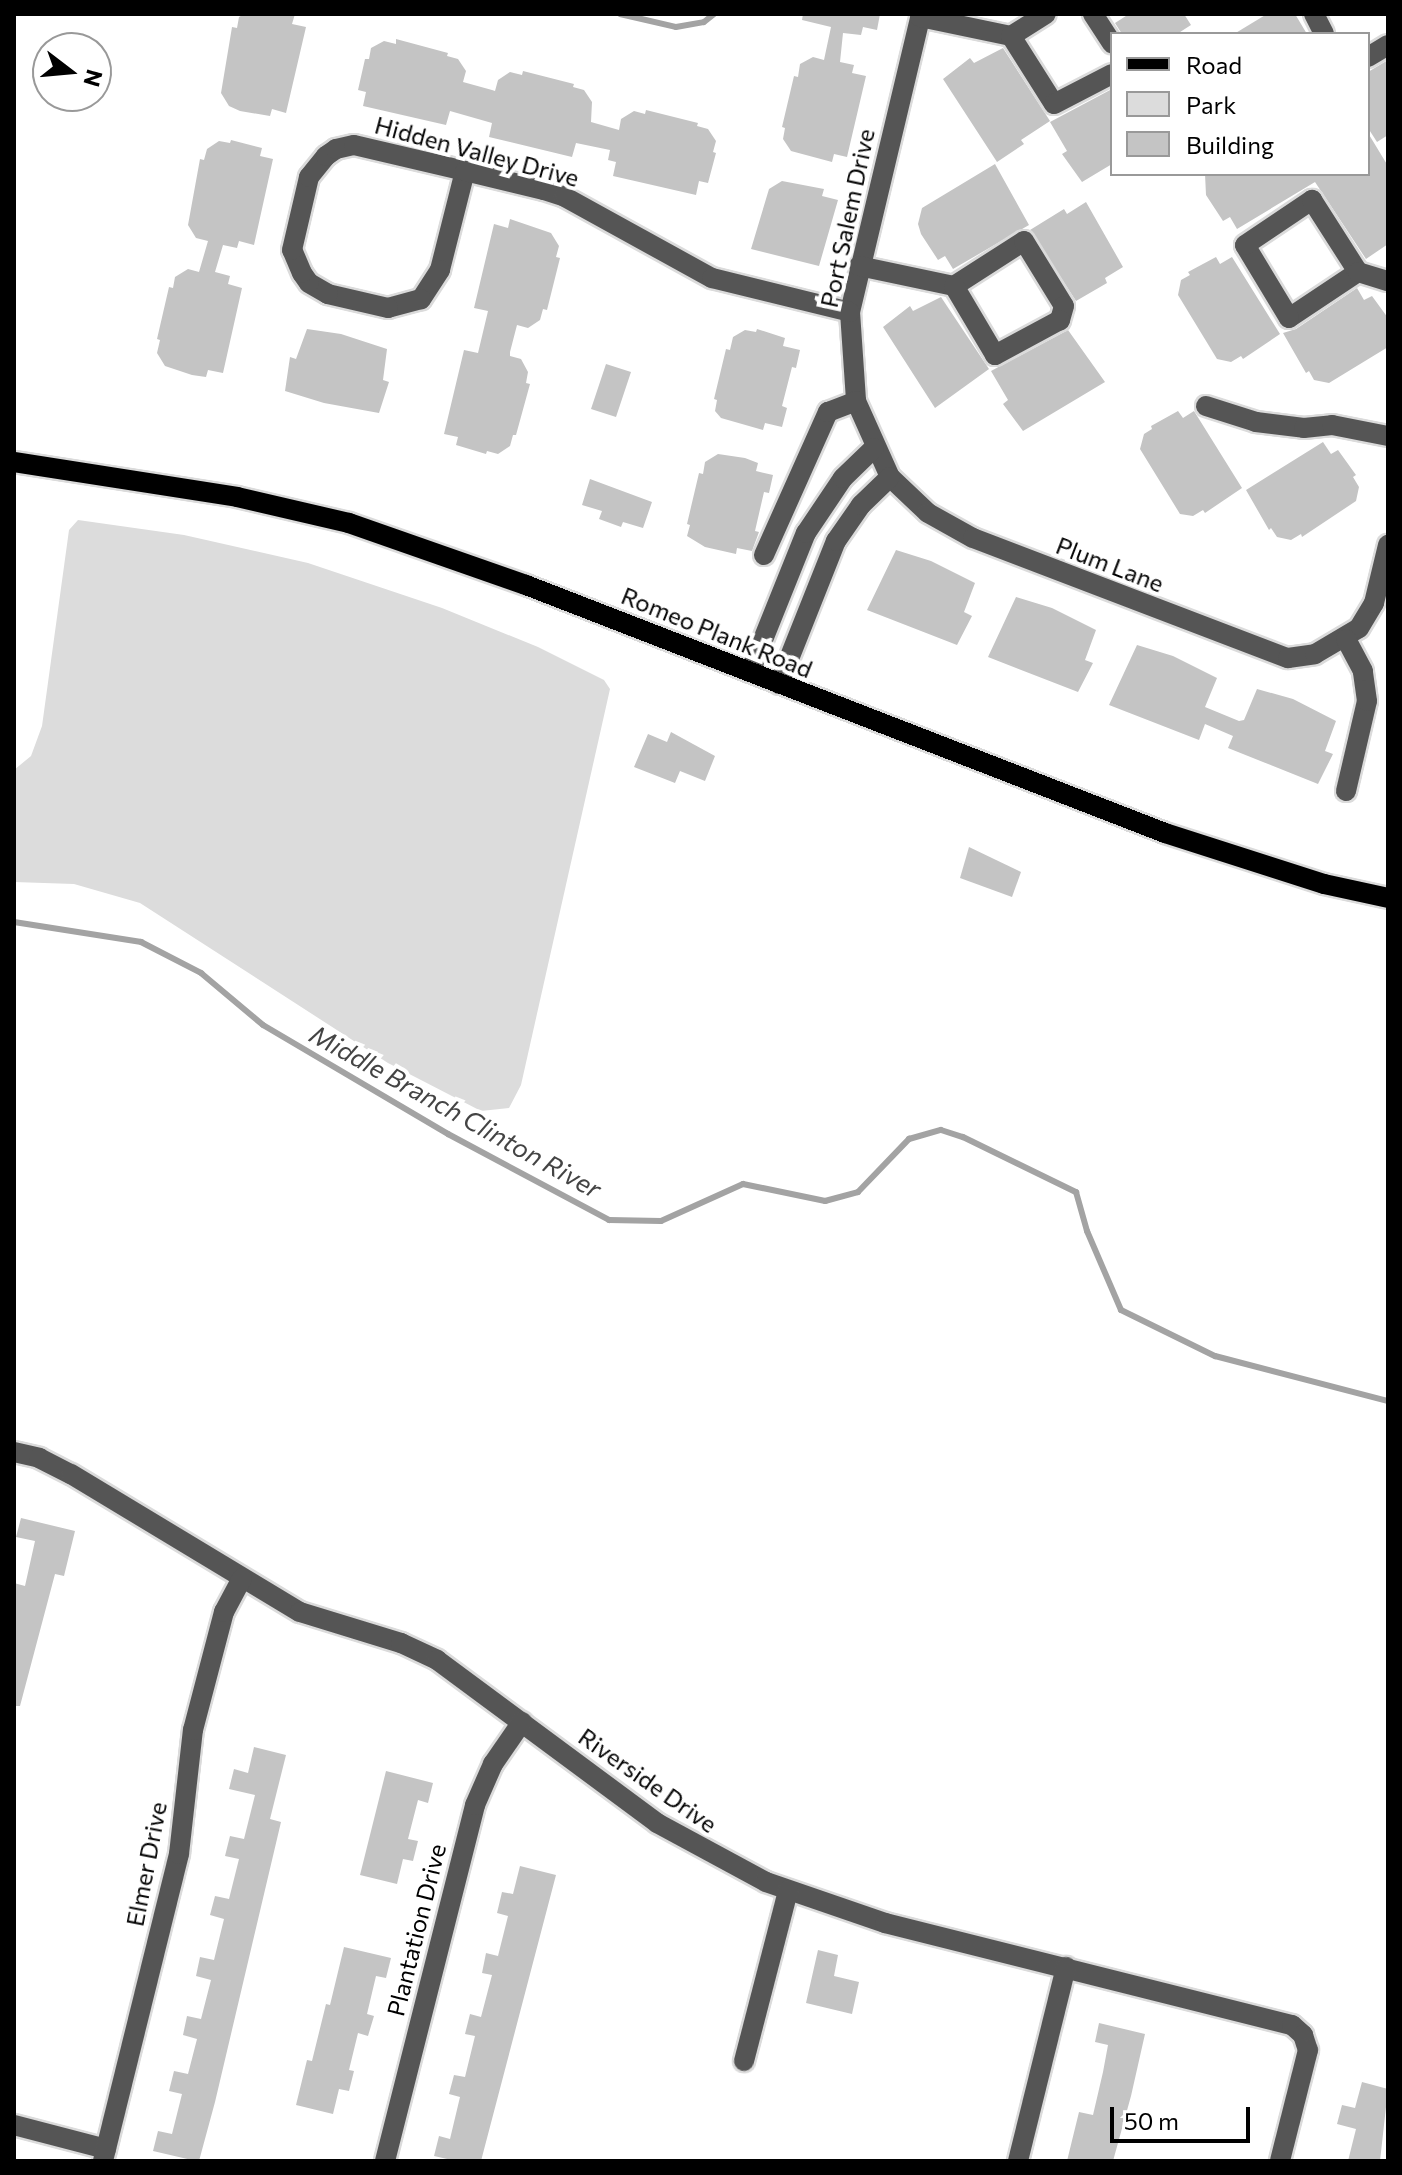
<!DOCTYPE html>
<style>
body{margin:0}
#map{position:relative;width:1402px;height:2175px;overflow:hidden;background:#fff;font-family:Commissioner,sans-serif}
div>[style]{position:absolute}
[style*='--x']{left:calc(var(--x)*1px);top:calc(var(--y)*1px);width:calc(var(--w)*1px);rotate:calc(var(--a)*1deg)}
.green>*{inset:0;background:#dcdcdc}
.stream>*{height:6px;margin:-3px;padding:0 3px;transform-origin:3px;border-radius:3px;background:#a3a3a3}
.building>*{inset:0;background:#c4c4c4}
.roads{filter:drop-shadow(2px 0 #dbdbdb) drop-shadow(-2px 0 #dbdbdb) drop-shadow(0 2px #dbdbdb) drop-shadow(0 -2px #dbdbdb)}
.minor>*{height:20px;margin:-10px;padding:0 10px;transform-origin:10px;border-radius:10px;background:#555}
.major>*{height:20px;margin:-10px;padding:0 10px;transform-origin:10px;border-radius:10px;background:#000}
span{translate:-50% -50%;white-space:nowrap;text-align:center;line-height:1.15;-webkit-text-stroke:8px #fff;paint-order:stroke}
.street-label{font-size:24px;color:#000}
.water-label{font-size:26px;color:#444;font-style:italic}
.frame{position:absolute;inset:0;border:16px solid #000;pointer-events:none}
.legend{position:absolute;left:1110px;top:32px;width:260px;height:144px;box-sizing:border-box;background:#fff;border:2px solid #999;margin:0;padding:10px 14px;list-style:none;font-size:24px;color:#000}
.legend li{display:flex;align-items:center;gap:16px;height:40px}
.legend b{width:40px;border:2px solid #999}
.north{position:absolute;left:32px;top:32px;width:80px;height:80px;box-sizing:border-box;background:#fff;border:2px solid #999;border-radius:50%;rotate:106deg;font-size:22px;font-weight:700;line-height:32px;text-align:center;color:#000}
.north::after{content:'';display:block;margin:auto;width:28px;height:36px;background:#000;clip-path:polygon(50% 0,100% 100%,50% 72%,0 100%)}
.scale{position:absolute;left:1110px;top:2107px;width:140px;height:36px;box-sizing:border-box;border:4px solid #000;border-top:0;padding-left:10px;font-size:24px;line-height:28px;white-space:nowrap;color:#000;-webkit-text-stroke:6px #fff;paint-order:stroke}
</style>
<div id="map">
<div class="green">
<i style="clip-path:polygon(78px 520px,184px 535px,308px 563px,442px 608px,538px 647px,604px 680px,610px 689px,521px 1085px,509px 1108px,481px 1111px,388px 1063px,140px 903px,74px 884px,14px 882px,14px 770px,31px 756px,42px 726px,69px 530px)"></i>
</div>
<div class="stream">
<i style="--x:620;--y:14;--w:57;--a:13.1"></i>
<i style="--x:676;--y:27;--w:28;--a:-10"></i>
<i style="--x:704;--y:22;--w:13;--a:-39"></i>
<i style="--x:14;--y:922;--w:129;--a:8.9"></i>
<i style="--x:141;--y:942;--w:68;--a:27.3"></i>
<i style="--x:201;--y:973;--w:81;--a:40"></i>
<i style="--x:263;--y:1025;--w:215;--a:30.5"></i>
<i style="--x:448;--y:1134;--w:183;--a:28.1"></i>
<i style="--x:609;--y:1220;--w:52;--a:1.1"></i>
<i style="--x:661;--y:1221;--w:90;--a:-24.3"></i>
<i style="--x:743;--y:1184;--w:84;--a:11.7"></i>
<i style="--x:825;--y:1201;--w:34;--a:-15"></i>
<i style="--x:858;--y:1192;--w:74;--a:-46.1"></i>
<i style="--x:909;--y:1139;--w:33;--a:-16"></i>
<i style="--x:941;--y:1130;--w:23;--a:18"></i>
<i style="--x:963;--y:1137;--w:126;--a:26"></i>
<i style="--x:1076;--y:1192;--w:41;--a:74.2"></i>
<i style="--x:1087;--y:1231;--w:86;--a:66.7"></i>
<i style="--x:1121;--y:1310;--w:105;--a:26.1"></i>
<i style="--x:1215;--y:1356;--w:179;--a:14.6"></i>
</div>
<div class="building">
<i style="clip-path:polygon(244px 14px,295px 14px,292px 24px,306px 27px,286px 113px,272px 109px,270px 116px,240px 111px,229px 106px,221px 93px,232px 27px,237px 28px,239px 17px)"></i>
<i style="clip-path:polygon(803px 14px,880px 14px,877px 30px,863px 27px,861px 35px,843px 33px,840px 62px,854px 65px,852px 73px,866px 76px,847px 157px,834px 154px,832px 162px,791px 151px,783px 139px,785px 128px,782px 127px,794px 76px,798px 77px,800px 64px,813px 57px,824px 60px,831px 27px,802px 20px)"></i>
<i style="clip-path:polygon(1129px 14px,1184px 14px,1191px 25px,1177px 34px,1122px 34px,1115px 23px)"></i>
<i style="clip-path:polygon(1267px 14px,1295px 14px,1307px 34px,1234px 34px)"></i>
<i style="clip-path:polygon(396px 39px,448px 53px,447px 56px,458px 59px,466px 71px,463px 82px,492px 90px,495px 91px,498px 80px,510px 72px,522px 75px,523px 71px,574px 84px,573px 87px,584px 90px,592px 102px,591px 122px,619px 130px,621px 119px,634px 111px,645px 114px,646px 110px,698px 123px,697px 126px,708px 129px,716px 141px,713px 152px,716px 153px,708px 183px,699px 181px,696px 195px,613px 176px,616px 162px,608px 160px,610px 150px,576px 143px,572px 157px,489px 137px,492px 123px,450px 111px,446px 125px,363px 106px,366px 92px,358px 90px,365px 59px,369px 59px,371px 48px,384px 41px,396px 44px)"></i>
<i style="clip-path:polygon(1003px 48px,1050px 121px,1021px 140px,1024px 144px,997px 162px,943px 79px,970px 58px,974px 63px)"></i>
<i style="clip-path:polygon(1388px 60px,1388px 135px,1377px 142px,1368px 128px,1368px 72px)"></i>
<i style="clip-path:polygon(1112px 89px,1112px 164px,1082px 182px,1062px 154px,1067px 151px,1050px 122px)"></i>
<i style="clip-path:polygon(1368px 133px,1388px 166px,1388px 244px,1366px 259px,1315px 182px,1237px 229px,1230px 217px,1223px 221px,1206px 195px,1205px 174px,1368px 174px)"></i>
<i style="clip-path:polygon(231px 140px,262px 148px,260px 156px,273px 159px,254px 245px,239px 241px,237px 248px,223px 245px,215px 272px,230px 276px,228px 284px,242px 288px,223px 373px,208px 370px,206px 377px,192px 375px,165px 366px,157px 353px,160px 340px,157px 339px,169px 287px,173px 288px,175px 277px,188px 269px,199px 272px,208px 241px,196px 238px,188px 225px,200px 159px,204px 160px,207px 149px,219px 141px,230px 143px)"></i>
<i style="clip-path:polygon(995px 164px,1029px 225px,953px 269px,945px 256px,938px 260px,921px 234px,918px 224px,922px 208px)"></i>
<i style="clip-path:polygon(782px 181px,824px 189px,822px 196px,838px 200px,819px 266px,751px 249px,769px 189px)"></i>
<i style="clip-path:polygon(1086px 202px,1123px 267px,1105px 278px,1107px 283px,1076px 301px,1030px 230px,1064px 209px,1067px 214px)"></i>
<i style="clip-path:polygon(510px 219px,551px 233px,559px 246px,556px 257px,560px 258px,547px 310px,543px 309px,540px 320px,528px 328px,517px 325px,510px 352px,510px 356px,521px 359px,528px 372px,526px 383px,530px 384px,516px 435px,513px 435px,510px 446px,498px 454px,487px 451px,486px 454px,456px 445px,458px 437px,444px 434px,464px 350px,478px 353px,488px 311px,474px 308px,494px 224px,508px 228px)"></i>
<i style="clip-path:polygon(1216px 257px,1220px 264px,1232px 257px,1280px 334px,1243px 359px,1241px 356px,1231px 362px,1217px 359px,1178px 295px,1181px 280px,1190px 275px,1188px 272px)"></i>
<i style="clip-path:polygon(1357px 288px,1364px 300px,1372px 296px,1388px 318px,1388px 347px,1329px 383px,1314px 380px,1309px 371px,1306px 373px,1283px 333px,1296px 329px)"></i>
<i style="clip-path:polygon(941px 297px,989px 369px,935px 408px,883px 327px,910px 306px,913px 311px)"></i>
<i style="clip-path:polygon(307px 329px,341px 334px,387px 349px,383px 380px,389px 382px,379px 413px,324px 403px,285px 391px,290px 357px,296px 359px)"></i>
<i style="clip-path:polygon(757px 329px,785px 338px,783px 346px,800px 350px,796px 368px,792px 367px,782px 406px,787px 408px,782px 427px,765px 423px,763px 430px,721px 418px,715px 411px,717px 400px,714px 399px,726px 349px,730px 350px,733px 337px,745px 330px,756px 332px)"></i>
<i style="clip-path:polygon(1068px 330px,1105px 382px,1023px 431px,1003px 404px,1008px 400px,991px 371px)"></i>
<i style="clip-path:polygon(606px 364px,631px 372px,616px 417px,591px 409px)"></i>
<i style="clip-path:polygon(1178px 411px,1183px 418px,1194px 411px,1242px 488px,1205px 513px,1203px 510px,1193px 516px,1180px 514px,1140px 449px,1144px 434px,1152px 429px,1151px 426px)"></i>
<i style="clip-path:polygon(1323px 442px,1331px 454px,1338px 450px,1356px 475px,1353px 477px,1359px 487px,1356px 501px,1302px 537px,1301px 534px,1291px 540px,1277px 537px,1271px 528px,1269px 530px,1246px 490px)"></i>
<i style="clip-path:polygon(718px 454px,745px 458px,758px 463px,756px 471px,773px 475px,769px 493px,764px 492px,755px 531px,759px 532px,752px 551px,737px 548px,736px 554px,705px 547px,687px 536px,690px 525px,687px 524px,699px 473px,703px 474px,705px 462px)"></i>
<i style="clip-path:polygon(590px 479px,652px 502px,643px 528px,623px 522px,621px 527px,599px 519px,602px 511px,582px 505px)"></i>
<i style="clip-path:polygon(896px 550px,931px 561px,975px 583px,964px 612px,972px 616px,957px 645px,867px 610px)"></i>
<i style="clip-path:polygon(1016px 597px,1052px 608px,1096px 630px,1085px 660px,1093px 663px,1078px 692px,988px 657px)"></i>
<i style="clip-path:polygon(1137px 645px,1173px 656px,1217px 678px,1205px 707px,1239px 721px,1244px 720px,1257px 689px,1293px 699px,1336px 721px,1325px 751px,1333px 754px,1318px 784px,1228px 748px,1233px 736px,1205px 724px,1199px 740px,1109px 705px)"></i>
<i style="clip-path:polygon(671px 732px,715px 756px,705px 781px,680px 771px,675px 783px,634px 767px,648px 734px,667px 742px)"></i>
<i style="clip-path:polygon(969px 847px,1021px 872px,1012px 897px,960px 878px)"></i>
<i style="clip-path:polygon(21px 1518px,75px 1531px,64px 1576px,55px 1574px,20px 1706px,14px 1706px,14px 1583px,25px 1586px,35px 1541px,16px 1537px)"></i>
<i style="clip-path:polygon(254px 1747px,286px 1755px,270px 1819px,281px 1822px,215px 2102px,199px 2161px,196px 2161px,153px 2151px,158px 2131px,172px 2134px,182px 2094px,169px 2091px,174px 2071px,188px 2074px,197px 2039px,183px 2035px,187px 2016px,201px 2019px,211px 1980px,196px 1976px,200px 1957px,214px 1960px,224px 1919px,210px 1915px,215px 1896px,229px 1899px,239px 1859px,225px 1856px,230px 1836px,244px 1839px,255px 1795px,229px 1789px,234px 1769px,248px 1773px)"></i>
<i style="clip-path:polygon(386px 1771px,433px 1783px,428px 1803px,418px 1800px,408px 1839px,418px 1841px,413px 1861px,403px 1859px,397px 1884px,360px 1875px)"></i>
<i style="clip-path:polygon(520px 1866px,556px 1875px,481px 2161px,456px 2161px,434px 2156px,439px 2136px,450px 2139px,460px 2097px,449px 2094px,454px 2075px,465px 2077px,475px 2036px,465px 2034px,470px 2014px,481px 2017px,492px 1975px,482px 1973px,486px 1953px,498px 1956px,508px 1916px,497px 1913px,502px 1892px,513px 1894px)"></i>
<i style="clip-path:polygon(344px 1947px,391px 1958px,386px 1978px,376px 1976px,367px 2014px,374px 2016px,368px 2036px,358px 2033px,349px 2070px,354px 2071px,349px 2091px,339px 2089px,333px 2114px,296px 2105px,307px 2060px,312px 2061px,326px 2004px,330px 2005px)"></i>
<i style="clip-path:polygon(818px 1950px,838px 1955px,834px 1976px,859px 1982px,852px 2014px,806px 2003px)"></i>
<i style="clip-path:polygon(1099px 2023px,1145px 2034px,1131px 2096px,1113px 2161px,1067px 2161px,1079px 2112px,1093px 2115px,1103px 2072px,1108px 2045px,1095px 2042px)"></i>
<i style="clip-path:polygon(1362px 2082px,1388px 2089px,1380px 2161px,1348px 2161px,1356px 2129px,1337px 2124px,1342px 2105px,1355px 2108px)"></i>
</div>
<div class="roads">
<div class="minor">
<i style="--x:921;--y:14;--w:306;--a:103.4"></i>
<i style="--x:850;--y:312;--w:89;--a:86.1"></i>
<i style="--x:856;--y:401;--w:83;--a:65.9"></i>
<i style="--x:890;--y:477;--w:52;--a:43.5"></i>
<i style="--x:928;--y:513;--w:51;--a:29.1"></i>
<i style="--x:973;--y:538;--w:337;--a:20.9"></i>
<i style="--x:1288;--y:658;--w:27;--a:-8"></i>
<i style="--x:1315;--y:654;--w:51;--a:-30.6"></i>
<i style="--x:1359;--y:628;--w:29;--a:-59"></i>
<i style="--x:1374;--y:603;--w:60;--a:-76.4"></i>
<i style="--x:1093;--y:14;--w:35;--a:57"></i>
<i style="--x:1314;--y:14;--w:22;--a:63"></i>
<i style="--x:920;--y:17;--w:93;--a:11.8"></i>
<i style="--x:1011;--y:36;--w:41;--a:-32.2"></i>
<i style="--x:1011;--y:36;--w:80;--a:57.7"></i>
<i style="--x:1054;--y:104;--w:65;--a:-27.3"></i>
<i style="--x:1368;--y:57;--w:23;--a:-31"></i>
<i style="--x:465;--y:171;--w:102;--a:104.2"></i>
<i style="--x:440;--y:270;--w:35;--a:123"></i>
<i style="--x:421;--y:299;--w:34;--a:165"></i>
<i style="--x:388;--y:308;--w:62;--a:-166.9"></i>
<i style="--x:328;--y:294;--w:22;--a:-150"></i>
<i style="--x:309;--y:283;--w:12;--a:-125"></i>
<i style="--x:302;--y:273;--w:25;--a:-113"></i>
<i style="--x:292;--y:250;--w:75;--a:-76.9"></i>
<i style="--x:309;--y:177;--w:27;--a:-51"></i>
<i style="--x:326;--y:156;--w:12;--a:-35"></i>
<i style="--x:336;--y:149;--w:18;--a:-13"></i>
<i style="--x:354;--y:145;--w:114;--a:13.2"></i>
<i style="--x:465;--y:171;--w:81;--a:13.5"></i>
<i style="--x:544;--y:190;--w:22;--a:18"></i>
<i style="--x:565;--y:197;--w:168;--a:28.9"></i>
<i style="--x:712;--y:278;--w:142;--a:13.8"></i>
<i style="--x:859;--y:266;--w:97;--a:11.9"></i>
<i style="--x:954;--y:286;--w:83;--a:-32.7"></i>
<i style="--x:1024;--y:241;--w:76;--a:58.4"></i>
<i style="--x:1064;--y:306;--w:15;--a:106"></i>
<i style="--x:1060;--y:320;--w:74;--a:151.7"></i>
<i style="--x:995;--y:355;--w:80;--a:-120.7"></i>
<i style="--x:1358;--y:272;--w:83;--a:146.3"></i>
<i style="--x:1289;--y:318;--w:85;--a:-121.1"></i>
<i style="--x:1245;--y:245;--w:81;--a:-33.9"></i>
<i style="--x:1312;--y:200;--w:85;--a:57.4"></i>
<i style="--x:1358;--y:272;--w:31;--a:17"></i>
<i style="--x:1206;--y:406;--w:52;--a:17.7"></i>
<i style="--x:1256;--y:422;--w:48;--a:7.1"></i>
<i style="--x:1304;--y:428;--w:28;--a:-6"></i>
<i style="--x:1332;--y:425;--w:57;--a:11.1"></i>
<i style="--x:764;--y:555;--w:157;--a:-65.9"></i>
<i style="--x:828;--y:412;--w:30;--a:-21"></i>
<i style="--x:750;--y:672;--w:150;--a:-68.1"></i>
<i style="--x:806;--y:533;--w:66;--a:-56.1"></i>
<i style="--x:843;--y:478;--w:43;--a:-44.1"></i>
<i style="--x:779;--y:684;--w:154;--a:-68.3"></i>
<i style="--x:836;--y:541;--w:44;--a:-55.2"></i>
<i style="--x:861;--y:505;--w:40;--a:-44"></i>
<i style="--x:1346;--y:791;--w:92;--a:-76.9"></i>
<i style="--x:1367;--y:701;--w:30;--a:-98"></i>
<i style="--x:1363;--y:671;--w:36;--a:-118"></i>
<i style="--x:14;--y:1452;--w:26;--a:13"></i>
<i style="--x:39;--y:1458;--w:36;--a:27"></i>
<i style="--x:71;--y:1474;--w:267;--a:31.1"></i>
<i style="--x:300;--y:1612;--w:106;--a:17.1"></i>
<i style="--x:401;--y:1643;--w:40;--a:25"></i>
<i style="--x:437;--y:1660;--w:274;--a:36.5"></i>
<i style="--x:657;--y:1823;--w:124;--a:28.4"></i>
<i style="--x:766;--y:1882;--w:126;--a:19"></i>
<i style="--x:885;--y:1923;--w:420;--a:14.1"></i>
<i style="--x:1292;--y:2025;--w:15;--a:42"></i>
<i style="--x:1303;--y:2035;--w:16;--a:72"></i>
<i style="--x:1308;--y:2050;--w:114;--a:104.2"></i>
<i style="--x:744;--y:2061;--w:176;--a:-75.5"></i>
<i style="--x:14;--y:2125;--w:95;--a:14.6"></i>
<i style="--x:103;--y:2161;--w:316;--a:-76.1"></i>
<i style="--x:179;--y:1854;--w:125;--a:-83.6"></i>
<i style="--x:193;--y:1730;--w:122;--a:-75.3"></i>
<i style="--x:224;--y:1612;--w:38;--a:-62"></i>
<i style="--x:385;--y:2161;--w:367;--a:-75.8"></i>
<i style="--x:475;--y:1805;--w:45;--a:-66.3"></i>
<i style="--x:493;--y:1764;--w:51;--a:-55.4"></i>
<i style="--x:1018;--y:2161;--w:200;--a:-76.1"></i>
</div>
<div class="major">
<i style="--x:14;--y:462;--w:226;--a:8.9"></i>
<i style="--x:237;--y:497;--w:115;--a:13.1"></i>
<i style="--x:349;--y:523;--w:188;--a:19.3"></i>
<i style="--x:526;--y:585;--w:685;--a:21.21"></i>
<i style="--x:1165;--y:833;--w:167;--a:17.8"></i>
<i style="--x:1324;--y:884;--w:66;--a:12.3"></i>
</div>
</div>
<div class="street-label">
<span style="left:477px;top:151px;rotate:15deg">Hidden Valley Drive</span>
<span style="left:847px;top:218px;rotate:-78deg">Port Salem Drive</span>
<span style="left:1110px;top:564px;rotate:21deg">Plum Lane</span>
<span style="left:717px;top:632px;rotate:22deg">Romeo Plank Road</span>
<span style="left:648px;top:1780px;rotate:35deg">Riverside Drive</span>
<span style="left:146px;top:1864px;rotate:-79deg">Elmer Drive</span>
<span style="left:416px;top:1930px;rotate:-76deg">Plantation Drive</span>
</div>
<div class="water-label">
<span style="left:456px;top:1111px;rotate:29deg">Middle Branch Clinton River</span>
</div>
<div class="frame"></div>
<ul class="legend">
<li><b style="height:10px;background:#000"></b>Road</li>
<li><b style="height:22px;background:#dcdcdc"></b>Park</li>
<li><b style="height:22px;background:#c4c4c4"></b>Building</li>
</ul>
<div class="north">N</div>
<div class="scale">50 m</div>
</div>
